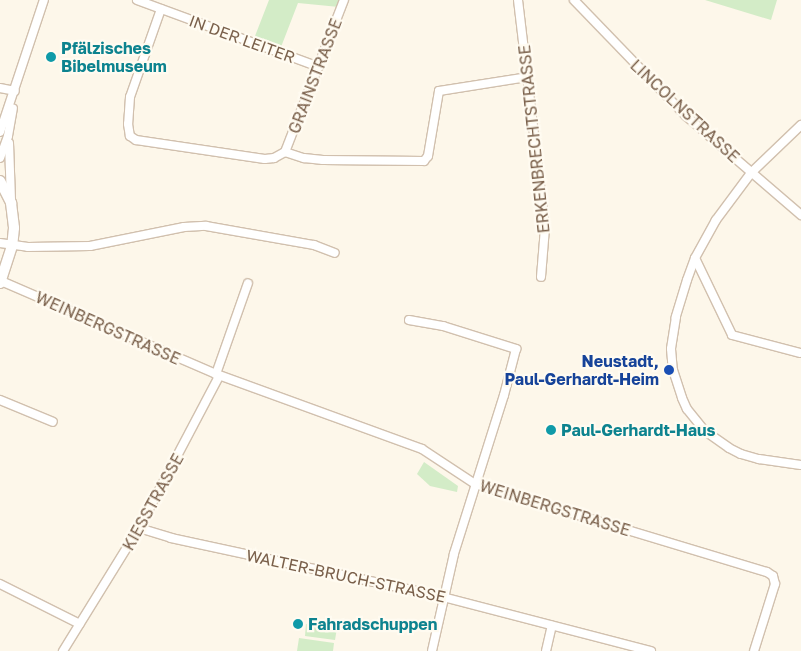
<!DOCTYPE html>
<meta charset="utf-8">
<style>
body{margin:0}
#map{position:relative;width:801px;height:651px;overflow:hidden;background:#fdf7ea;font-family:"Golos Text",sans-serif}
div>[style]{position:absolute}
[style*='--x']{left:calc(var(--x)*1px);top:calc(var(--y)*1px);width:calc(var(--w)*1px);rotate:calc(var(--a)*1deg)}
.green>*{inset:0;background:#d3ecc7}
.roads{filter:drop-shadow(1px 0 #d1c0ae) drop-shadow(-1px 0 #d1c0ae) drop-shadow(0 1px #d1c0ae) drop-shadow(0 -1px #d1c0ae)}
.minor>*{height:8px;margin:-4px;padding:0 4px;transform-origin:4px;border-radius:4px;background:#fff}
.tertiary>*{height:10px;margin:-5px;padding:0 5px;transform-origin:5px;border-radius:5px;background:#fff}
.dots>*{width:14px;height:14px;translate:-50% -50%;box-sizing:border-box;border:2px solid #fffbf1;border-radius:50%}
span{translate:-50% -50%;white-space:nowrap;text-align:center;line-height:1.15;-webkit-text-stroke:4.5px #fffbf1;paint-order:stroke}
.street-label{font-size:16px;color:#7a604b}
.culture-label{font-size:16px;color:#0d838f;font-weight:700}
.left{translate:0 -50%;text-align:left}
.transit-label{font-size:16px;color:#164399;font-weight:700}
.right{translate:-100% -50%;text-align:right}
</style>
<div id="map">
<div class="green">
<i style="clip-path:polygon(269px 0,341px 0,339px 7px,298px 3px,281px 47px,255px 36px)"></i>
<i style="clip-path:polygon(705px 0,777px 0,771px 20px)"></i>
<i style="clip-path:polygon(424px 462px,458px 486px,457px 492px,430px 486px,417px 474px)"></i>
<i style="clip-path:polygon(306px 624px,337px 628px,335px 640px,305px 636px)"></i>
<i style="clip-path:polygon(299px 638px,334px 643px,333px 651px,297px 651px)"></i>
</div>
<div class="roads">
<div class="minor">
<i style="--x:137;--y:0;--w:194;--a:20.2"></i>
<i style="--x:518;--y:0;--w:230;--a:83.2"></i>
<i style="--x:545;--y:228;--w:49;--a:94.7"></i>
<i style="--x:574;--y:0;--w:161;--a:46"></i>
<i style="--x:686;--y:116;--w:152;--a:40.7"></i>
<i style="--x:161;--y:9;--w:93;--a:109.4"></i>
<i style="--x:130;--y:97;--w:27;--a:94"></i>
<i style="--x:128;--y:124;--w:12;--a:81"></i>
<i style="--x:130;--y:136;--w:7;--a:34"></i>
<i style="--x:136;--y:140;--w:130;--a:8.4"></i>
<i style="--x:265;--y:159;--w:9;--a:-6"></i>
<i style="--x:274;--y:158;--w:13;--a:-29"></i>
<i style="--x:0;--y:88;--w:15;--a:11"></i>
<i style="--x:801;--y:125;--w:69;--a:136.2"></i>
<i style="--x:751;--y:173;--w:59;--a:126.7"></i>
<i style="--x:716;--y:220;--w:43;--a:118.9"></i>
<i style="--x:695;--y:258;--w:23;--a:110"></i>
<i style="--x:687;--y:280;--w:39;--a:107"></i>
<i style="--x:676;--y:317;--w:32;--a:99"></i>
<i style="--x:671;--y:349;--w:21;--a:85"></i>
<i style="--x:673;--y:370;--w:29;--a:72"></i>
<i style="--x:682;--y:398;--w:12;--a:66"></i>
<i style="--x:687;--y:409;--w:28;--a:51"></i>
<i style="--x:705;--y:431;--w:29;--a:35"></i>
<i style="--x:729;--y:448;--w:13;--a:27"></i>
<i style="--x:741;--y:454;--w:19;--a:16"></i>
<i style="--x:759;--y:459;--w:42;--a:8.1"></i>
<i style="--x:0;--y:132;--w:139;--a:-71.6"></i>
<i style="--x:9;--y:143;--w:56;--a:88"></i>
<i style="--x:285;--y:152;--w:20;--a:18"></i>
<i style="--x:304;--y:158;--w:19;--a:6"></i>
<i style="--x:323;--y:160;--w:101;--a:0.6"></i>
<i style="--x:424;--y:161;--w:6;--a:-51"></i>
<i style="--x:428;--y:156;--w:66;--a:-80.4"></i>
<i style="--x:439;--y:91;--w:89;--a:-9"></i>
<i style="--x:285;--y:152;--w:163;--a:-68.8"></i>
<i style="--x:0;--y:158;--w:23;--a:-70"></i>
<i style="--x:8;--y:136;--w:28;--a:-80"></i>
<i style="--x:0;--y:243;--w:28;--a:8"></i>
<i style="--x:28;--y:247;--w:62;--a:-0.9"></i>
<i style="--x:90;--y:246;--w:96;--a:-11.4"></i>
<i style="--x:184;--y:227;--w:22;--a:-3"></i>
<i style="--x:206;--y:226;--w:110;--a:10"></i>
<i style="--x:314;--y:245;--w:22;--a:21"></i>
<i style="--x:695;--y:258;--w:85;--a:64.3"></i>
<i style="--x:732;--y:335;--w:70;--a:14.8"></i>
<i style="--x:1;--y:281;--w:234;--a:23.4"></i>
<i style="--x:216;--y:374;--w:219;--a:20"></i>
<i style="--x:422;--y:449;--w:64;--a:33.4"></i>
<i style="--x:475;--y:484;--w:305;--a:16.8"></i>
<i style="--x:767;--y:572;--w:7;--a:34"></i>
<i style="--x:773;--y:576;--w:8;--a:76"></i>
<i style="--x:775;--y:584;--w:70;--a:107.4"></i>
<i style="--x:409;--y:320;--w:35;--a:10"></i>
<i style="--x:443;--y:326;--w:77;--a:17.5"></i>
<i style="--x:516;--y:349;--w:48;--a:104.6"></i>
<i style="--x:504;--y:395;--w:167;--a:107.5"></i>
<i style="--x:454;--y:554;--w:99;--a:102.8"></i>
<i style="--x:216;--y:374;--w:96;--a:-70.6"></i>
<i style="--x:0;--y:400;--w:57;--a:22.5"></i>
<i style="--x:139;--y:528;--w:34;--a:17"></i>
<i style="--x:171;--y:538;--w:278;--a:12.2"></i>
<i style="--x:443;--y:597;--w:215;--a:14.6"></i>
<i style="--x:0;--y:584;--w:89;--a:26.6"></i>
<i style="--x:63;--y:651;--w:145;--a:-58.3"></i>
<i style="--x:139;--y:528;--w:172;--a:-62.2"></i>
<i style="--x:546;--y:651;--w:26;--a:-77"></i>
</div>
<div class="tertiary">
<i style="--x:0;--y:181;--w:25;--a:63"></i>
<i style="--x:11;--y:203;--w:25;--a:83"></i>
<i style="--x:14;--y:228;--w:18;--a:96"></i>
<i style="--x:12;--y:246;--w:39;--a:108"></i>
</div>
</div>
<div class="dots">
<i style="left:51px;top:57px;background:#0f9aa8"></i>
<i style="left:669px;top:370px;background:#1a4fb4"></i>
<i style="left:551px;top:430px;background:#0f9aa8"></i>
<i style="left:298px;top:624px;background:#0f9aa8"></i>
</div>
<div class="street-label">
<span style="left:242px;top:39px;rotate:20deg">IN DER LEITER</span>
<span style="left:315px;top:76px;rotate:-69deg">GRAINSTRASSE</span>
<span style="left:685px;top:111px;rotate:43deg">LINCOLNSTRASSE</span>
<span style="left:534px;top:139px;rotate:-96deg">ERKENBRECHTSTRASSE</span>
<span style="left:108px;top:328px;rotate:24deg">WEINBERGSTRASSE</span>
<span style="left:153px;top:502px;rotate:-61deg">KIESSTRASSE</span>
<span style="left:555px;top:508px;rotate:17deg">WEINBERGSTRASSE</span>
<span style="left:346px;top:576px;rotate:12deg">WALTER-BRUCH-STRASSE</span>
</div>
<div class="culture-label">
<span class="left" style="left:61px;top:57px">Pfälzisches<br>Bibelmuseum</span>
<span class="left" style="left:561px;top:430px">Paul-Gerhardt-Haus</span>
<span class="left" style="left:308px;top:624px">Fahradschuppen</span>
</div>
<div class="transit-label">
<span class="right" style="left:659px;top:370px">Neustadt,<br>Paul-Gerhardt-Heim</span>
</div>
</div>
